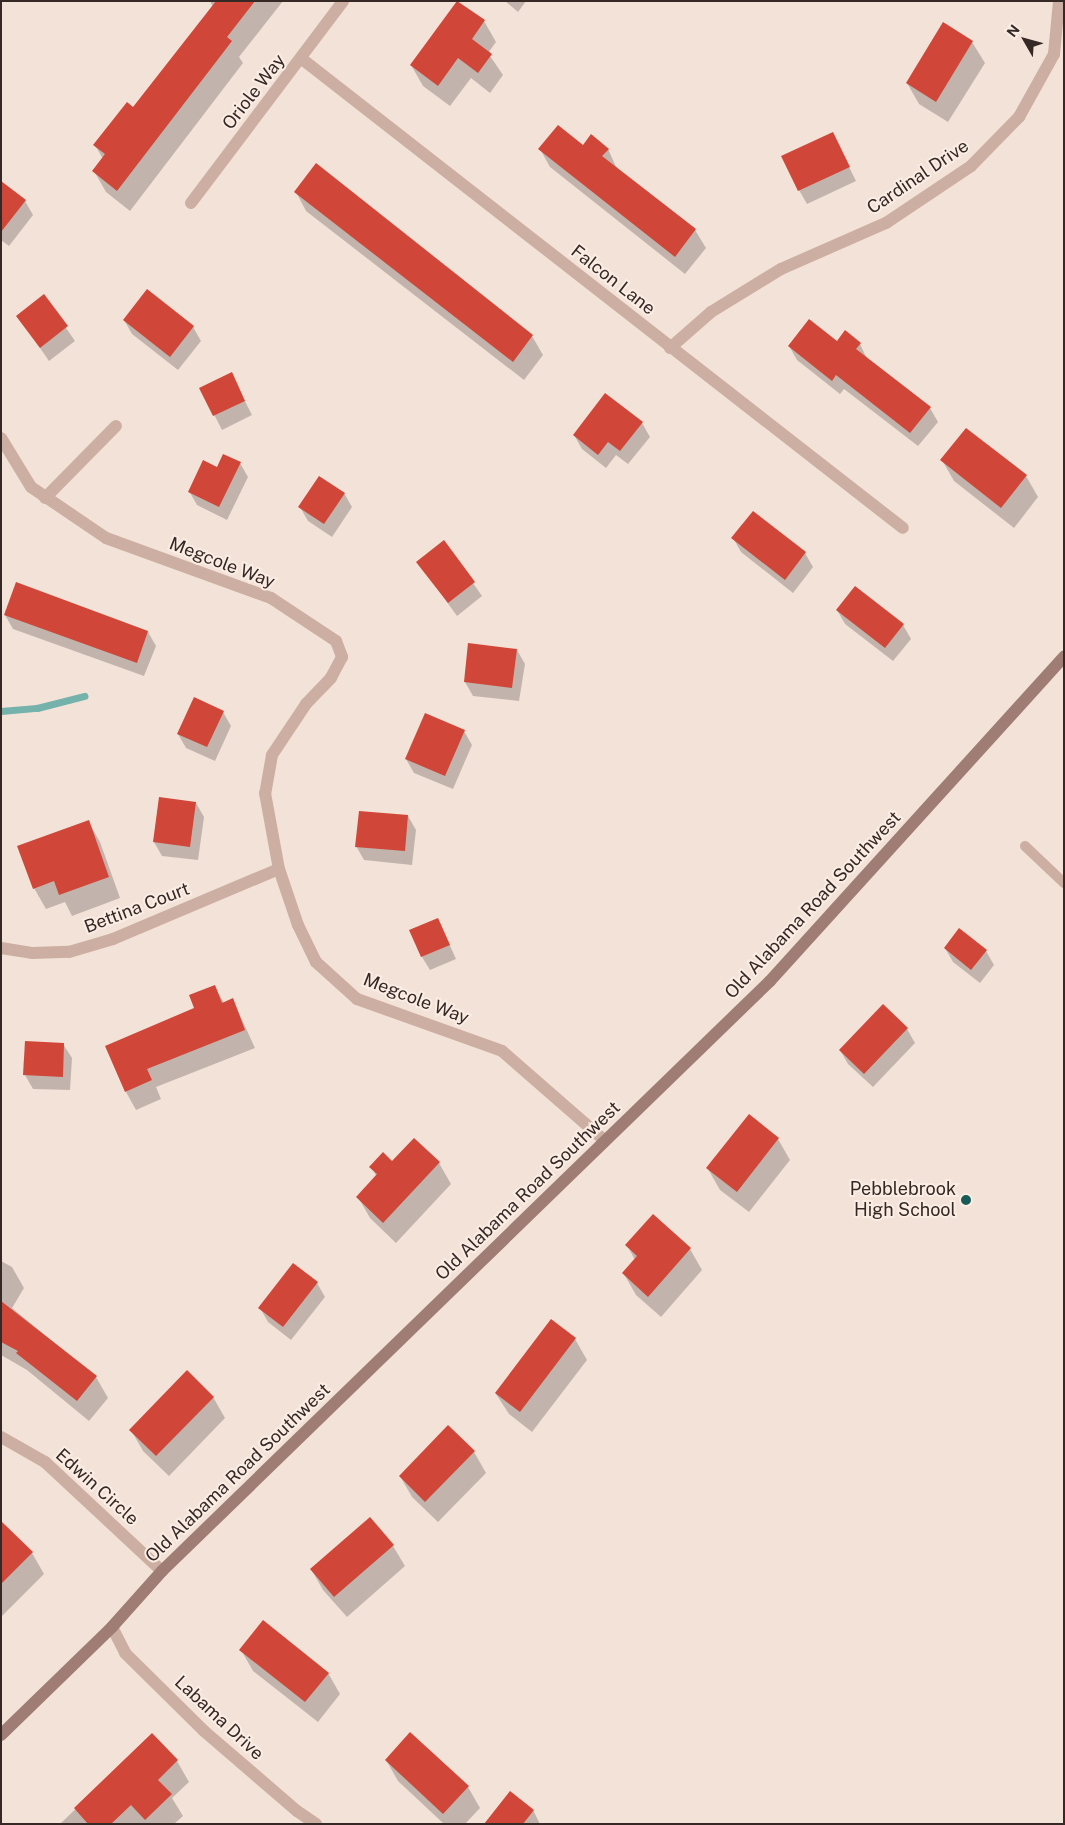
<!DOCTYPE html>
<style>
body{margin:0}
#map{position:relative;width:1065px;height:1825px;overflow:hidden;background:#f3e2d7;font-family:"Public Sans",sans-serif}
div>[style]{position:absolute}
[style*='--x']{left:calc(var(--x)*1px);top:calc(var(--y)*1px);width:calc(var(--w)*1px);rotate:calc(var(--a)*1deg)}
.shadow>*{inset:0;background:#0003}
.stream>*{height:7px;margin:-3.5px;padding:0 3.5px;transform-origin:3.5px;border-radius:3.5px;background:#74b2ab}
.building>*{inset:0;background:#d04638}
.lane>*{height:10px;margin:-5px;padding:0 5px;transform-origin:5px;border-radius:5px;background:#ccafa2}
.street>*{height:12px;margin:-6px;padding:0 6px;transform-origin:6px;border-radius:6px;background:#ccafa2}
.secondary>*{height:12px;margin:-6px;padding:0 6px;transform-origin:6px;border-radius:6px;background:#9f7d74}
.dots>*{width:14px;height:14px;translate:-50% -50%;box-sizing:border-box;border:2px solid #faede4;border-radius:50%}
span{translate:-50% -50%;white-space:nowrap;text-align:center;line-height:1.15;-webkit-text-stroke:4px #faede4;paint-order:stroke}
.street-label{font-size:18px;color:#362825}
.poi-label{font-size:18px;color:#362825}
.right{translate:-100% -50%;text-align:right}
.frame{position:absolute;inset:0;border:2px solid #362825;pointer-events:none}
.north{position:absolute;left:1000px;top:15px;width:50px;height:50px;-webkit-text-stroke:4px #faede4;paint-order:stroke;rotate:308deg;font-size:14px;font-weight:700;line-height:20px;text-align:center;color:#362825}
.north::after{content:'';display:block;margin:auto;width:18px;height:22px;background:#362825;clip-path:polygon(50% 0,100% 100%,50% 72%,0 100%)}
</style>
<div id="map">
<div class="shadow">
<i style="clip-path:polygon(210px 1px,283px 1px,239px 57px,243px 63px,130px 211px,106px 192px,94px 171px,103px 159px,95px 145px,133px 109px,213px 7px)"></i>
<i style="clip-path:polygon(505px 1px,526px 1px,518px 12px)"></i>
<i style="clip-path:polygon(458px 2px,484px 21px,496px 42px,488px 53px,503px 75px,490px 93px,471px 78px,450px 106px,423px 86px,411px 65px)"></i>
<i style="clip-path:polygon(972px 42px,985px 63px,948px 122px,919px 104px,907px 83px)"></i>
<i style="clip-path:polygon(832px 133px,856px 181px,807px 204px,799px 190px)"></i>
<i style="clip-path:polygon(583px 147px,608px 149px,617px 169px,695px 230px,706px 248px,685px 274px,550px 167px,540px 149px)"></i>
<i style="clip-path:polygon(317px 165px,532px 336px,543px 355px,524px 380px,306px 211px,296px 192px)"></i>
<i style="clip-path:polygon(1px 183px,25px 201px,33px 215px,9px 246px,1px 240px)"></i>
<i style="clip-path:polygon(44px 296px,75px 341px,49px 361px,18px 316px)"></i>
<i style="clip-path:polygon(124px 320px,193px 327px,201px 341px,178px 370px,132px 334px)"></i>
<i style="clip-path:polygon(837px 343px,860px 344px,867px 359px,930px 408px,938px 422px,918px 446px,844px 389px,840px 394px,797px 360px,789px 346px)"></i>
<i style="clip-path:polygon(231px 374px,252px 415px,222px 430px,201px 389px)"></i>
<i style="clip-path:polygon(642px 423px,650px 437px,628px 464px,616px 455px,606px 468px,582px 449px,574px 435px)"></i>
<i style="clip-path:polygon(942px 460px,1026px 476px,1038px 497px,1014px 528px,954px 481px)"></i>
<i style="clip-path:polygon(240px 463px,248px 477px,227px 520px,197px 505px,189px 491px)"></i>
<i style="clip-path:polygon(344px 493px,352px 507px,332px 537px,308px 521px,300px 507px)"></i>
<i style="clip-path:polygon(753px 512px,805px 553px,813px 567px,793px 593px,741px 552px,733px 538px)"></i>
<i style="clip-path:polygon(444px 542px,482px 596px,457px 616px,418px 562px)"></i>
<i style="clip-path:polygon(837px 610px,903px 625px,911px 639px,893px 661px,845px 624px)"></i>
<i style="clip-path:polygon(5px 615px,148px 632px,156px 646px,144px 676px,13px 629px)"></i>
<i style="clip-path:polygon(517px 650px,525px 664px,519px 701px,473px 696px,465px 682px)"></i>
<i style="clip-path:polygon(223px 712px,231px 726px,215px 761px,186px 748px,178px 734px)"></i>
<i style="clip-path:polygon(464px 731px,472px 745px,453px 789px,414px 773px,406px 759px)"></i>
<i style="clip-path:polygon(196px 803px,204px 817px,198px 860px,162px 856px,154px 842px)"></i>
<i style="clip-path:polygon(408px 816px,416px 830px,412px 865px,364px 860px,356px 846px)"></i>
<i style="clip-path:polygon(88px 821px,100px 842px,120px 898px,72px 916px,65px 902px,46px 909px,34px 888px)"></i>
<i style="clip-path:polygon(438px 919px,456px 959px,430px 970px,422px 957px)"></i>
<i style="clip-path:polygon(945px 948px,986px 951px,994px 965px,980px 983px,953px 962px)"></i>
<i style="clip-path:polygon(215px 987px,224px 1003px,233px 1000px,255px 1048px,156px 1087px,161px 1099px,136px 1110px,126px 1092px)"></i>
<i style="clip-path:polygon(907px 1029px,915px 1043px,873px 1087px,848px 1064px,840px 1050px)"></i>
<i style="clip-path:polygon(26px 1043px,63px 1044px,72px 1058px,70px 1090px,33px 1089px,25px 1075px)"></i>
<i style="clip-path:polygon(778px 1139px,790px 1160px,749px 1212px,720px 1190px,708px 1169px)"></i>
<i style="clip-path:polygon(392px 1163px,439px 1163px,451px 1184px,396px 1243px,370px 1218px,358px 1197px,377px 1177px,371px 1167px)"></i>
<i style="clip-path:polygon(627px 1245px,690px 1249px,702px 1270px,661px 1317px,636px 1295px,624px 1274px,635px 1260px)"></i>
<i style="clip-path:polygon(1px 1261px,12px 1267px,24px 1288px,12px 1308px,96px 1377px,108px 1398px,89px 1421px,27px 1370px,1px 1355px)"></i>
<i style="clip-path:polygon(317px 1283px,325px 1297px,291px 1340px,268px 1322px,260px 1308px)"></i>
<i style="clip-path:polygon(575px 1339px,587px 1360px,532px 1432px,509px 1414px,496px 1394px)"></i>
<i style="clip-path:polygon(213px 1397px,225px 1418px,169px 1476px,143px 1451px,131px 1430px)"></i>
<i style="clip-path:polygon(474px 1452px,486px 1473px,438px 1522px,412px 1497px,400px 1476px)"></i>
<i style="clip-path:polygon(1px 1534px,32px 1553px,44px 1574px,1px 1617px)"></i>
<i style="clip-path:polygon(393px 1546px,405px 1566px,347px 1617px,323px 1590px,311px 1569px)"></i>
<i style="clip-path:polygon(241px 1650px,328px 1673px,340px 1694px,318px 1722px,253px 1671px)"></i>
<i style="clip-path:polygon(152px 1735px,177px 1761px,189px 1782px,172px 1798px,183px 1816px,174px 1824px,60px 1824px)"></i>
<i style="clip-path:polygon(386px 1760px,468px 1787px,480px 1808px,465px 1824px,444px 1824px,398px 1781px)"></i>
<i style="clip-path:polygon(533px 1810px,540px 1824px,486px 1824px)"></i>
</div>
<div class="stream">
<i style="--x:1;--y:711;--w:36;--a:-5"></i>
<i style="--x:37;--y:708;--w:49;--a:-14.3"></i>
</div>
<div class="building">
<i style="clip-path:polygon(216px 1px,255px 1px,227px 37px,232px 41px,117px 191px,92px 171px,105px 154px,93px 145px,127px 102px,133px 107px)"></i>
<i style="clip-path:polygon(457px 1px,485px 20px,472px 39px,492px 54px,478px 73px,458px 58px,438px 86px,410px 65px)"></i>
<i style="clip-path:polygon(943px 22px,973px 41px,936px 102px,906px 83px)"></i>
<i style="clip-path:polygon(558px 125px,583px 145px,591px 134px,609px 149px,602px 156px,696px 229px,675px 257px,538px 149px)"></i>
<i style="clip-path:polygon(833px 132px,850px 167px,798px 191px,781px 156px)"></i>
<i style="clip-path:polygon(316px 163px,533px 335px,513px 362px,294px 192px)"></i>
<i style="clip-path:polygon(1px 181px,26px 200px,1px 232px)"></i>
<i style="clip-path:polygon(147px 289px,194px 326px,170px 357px,123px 320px)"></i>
<i style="clip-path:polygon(44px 294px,68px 326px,40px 348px,16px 316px)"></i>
<i style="clip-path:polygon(809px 319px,837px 341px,845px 330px,861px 343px,856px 349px,931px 407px,910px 433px,836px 375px,832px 381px,788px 346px)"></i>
<i style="clip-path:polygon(232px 372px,245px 401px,213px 416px,199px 388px)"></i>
<i style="clip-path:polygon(605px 393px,643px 422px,620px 451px,608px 442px,598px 455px,573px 435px)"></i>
<i style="clip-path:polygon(966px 428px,1027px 475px,1001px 508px,940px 460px)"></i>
<i style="clip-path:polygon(223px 454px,241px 462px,219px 507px,188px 492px,203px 460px,217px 467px)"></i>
<i style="clip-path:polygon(319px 476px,345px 493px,324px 524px,298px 507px)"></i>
<i style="clip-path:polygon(753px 511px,806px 552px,785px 580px,731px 538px)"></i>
<i style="clip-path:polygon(444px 540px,475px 582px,448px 603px,416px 562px)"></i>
<i style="clip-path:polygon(16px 582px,148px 631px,137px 663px,4px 615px)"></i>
<i style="clip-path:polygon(855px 586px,904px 624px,885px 648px,836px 610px)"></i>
<i style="clip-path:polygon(468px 643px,517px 649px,512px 688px,464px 682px)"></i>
<i style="clip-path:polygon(194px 697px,224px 711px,207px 747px,177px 734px)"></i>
<i style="clip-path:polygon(425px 713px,465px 730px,445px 776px,405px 759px)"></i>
<i style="clip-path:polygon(159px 797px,196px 802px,190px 847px,153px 842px)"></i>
<i style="clip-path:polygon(359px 811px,408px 815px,405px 851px,355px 847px)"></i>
<i style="clip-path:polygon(89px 820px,109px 877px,59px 895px,54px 881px,33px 889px,17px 846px)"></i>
<i style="clip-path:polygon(438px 918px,450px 945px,421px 957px,409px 930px)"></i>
<i style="clip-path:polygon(959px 928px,987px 950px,971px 970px,944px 948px)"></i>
<i style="clip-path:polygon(215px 985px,222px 1003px,233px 998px,245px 1030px,147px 1069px,152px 1080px,125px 1092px,105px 1046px,194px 1008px,189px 995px)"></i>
<i style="clip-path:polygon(883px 1004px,908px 1028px,864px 1074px,839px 1050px)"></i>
<i style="clip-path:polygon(25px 1041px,64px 1043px,63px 1077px,23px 1075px)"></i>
<i style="clip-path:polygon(749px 1114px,779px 1138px,737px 1192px,706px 1168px)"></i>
<i style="clip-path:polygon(414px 1138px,440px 1162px,383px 1223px,356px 1197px,377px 1174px,369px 1167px,383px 1152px,392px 1161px)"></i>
<i style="clip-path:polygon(653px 1214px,691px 1248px,648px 1297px,622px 1273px,637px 1256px,625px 1245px)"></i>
<i style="clip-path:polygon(293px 1263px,318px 1282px,283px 1327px,258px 1308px)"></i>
<i style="clip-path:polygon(1px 1301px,97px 1376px,77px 1401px,16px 1353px,18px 1351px,1px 1342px)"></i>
<i style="clip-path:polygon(551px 1319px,576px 1338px,520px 1412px,495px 1393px)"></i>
<i style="clip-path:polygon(187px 1370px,214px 1397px,156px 1456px,129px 1430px)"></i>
<i style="clip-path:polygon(448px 1425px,475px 1451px,425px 1502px,399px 1476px)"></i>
<i style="clip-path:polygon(370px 1517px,394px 1545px,334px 1597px,310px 1569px)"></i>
<i style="clip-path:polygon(1px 1521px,33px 1552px,1px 1584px)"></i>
<i style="clip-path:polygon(263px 1620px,329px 1673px,305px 1702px,239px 1650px)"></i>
<i style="clip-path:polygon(410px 1732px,469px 1786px,443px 1814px,385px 1760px)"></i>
<i style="clip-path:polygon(152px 1733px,178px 1760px,158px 1780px,172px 1794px,145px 1820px,131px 1805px,111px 1824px,88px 1824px,74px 1808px)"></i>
<i style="clip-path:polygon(510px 1791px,534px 1810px,523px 1824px,484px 1824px)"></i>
</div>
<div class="lane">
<i style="--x:1025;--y:846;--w:54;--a:43.5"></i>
</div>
<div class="street">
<i style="--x:302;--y:59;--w:762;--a:37.97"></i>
<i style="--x:191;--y:203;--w:253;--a:-53"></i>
<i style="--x:670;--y:348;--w:55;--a:-41.3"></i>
<i style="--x:711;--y:312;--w:82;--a:-31.6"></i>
<i style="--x:781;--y:269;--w:115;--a:-23.7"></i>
<i style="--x:886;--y:223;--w:102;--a:-33.8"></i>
<i style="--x:971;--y:166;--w:69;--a:-45.6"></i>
<i style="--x:1019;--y:117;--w:72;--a:-60.9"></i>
<i style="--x:1054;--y:54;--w:53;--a:-84.6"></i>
<i style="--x:1;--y:438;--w:57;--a:58.5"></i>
<i style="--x:31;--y:487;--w:91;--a:34.2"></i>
<i style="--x:106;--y:538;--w:176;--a:20"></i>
<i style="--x:271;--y:598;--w:78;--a:33.5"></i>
<i style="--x:336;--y:641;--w:17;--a:69"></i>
<i style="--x:342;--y:657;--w:24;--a:118"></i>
<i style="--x:331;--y:678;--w:36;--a:134"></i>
<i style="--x:306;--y:704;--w:61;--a:123.7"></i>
<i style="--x:272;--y:755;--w:39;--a:100"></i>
<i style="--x:265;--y:793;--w:77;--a:79.6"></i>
<i style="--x:279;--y:869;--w:59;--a:71.3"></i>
<i style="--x:298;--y:925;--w:41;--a:64.1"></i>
<i style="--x:316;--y:962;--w:55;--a:42.1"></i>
<i style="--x:357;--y:999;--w:154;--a:19.7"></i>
<i style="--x:502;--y:1051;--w:135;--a:41.1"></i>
<i style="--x:45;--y:498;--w:101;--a:-45.4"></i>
<i style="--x:1;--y:948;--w:31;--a:9"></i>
<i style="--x:32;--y:953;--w:37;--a:-2"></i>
<i style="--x:69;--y:952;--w:46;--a:-16.5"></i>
<i style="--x:113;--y:939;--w:180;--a:-22.9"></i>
<i style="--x:1;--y:1437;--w:51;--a:29.6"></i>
<i style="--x:45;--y:1462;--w:160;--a:43"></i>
<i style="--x:112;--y:1627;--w:29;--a:63"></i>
<i style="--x:125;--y:1653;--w:111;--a:44.6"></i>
<i style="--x:204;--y:1731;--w:123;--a:40.7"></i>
<i style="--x:297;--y:1811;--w:23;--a:34"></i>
</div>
<div class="secondary">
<i style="--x:1;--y:1735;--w:155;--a:-44.2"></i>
<i style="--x:112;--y:1627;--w:75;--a:-48.2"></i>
<i style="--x:162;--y:1571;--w:847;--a:-44.14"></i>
<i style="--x:770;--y:981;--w:438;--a:-47.8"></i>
</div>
<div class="dots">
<i style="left:966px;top:1200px;background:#185a55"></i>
</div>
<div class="street-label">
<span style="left:254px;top:92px;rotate:-52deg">Oriole Way</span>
<span style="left:918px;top:177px;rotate:-34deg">Cardinal Drive</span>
<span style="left:613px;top:280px;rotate:38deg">Falcon Lane</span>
<span style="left:222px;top:563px;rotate:21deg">Megcole Way</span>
<span style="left:813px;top:905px;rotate:-47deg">Old Alabama Road Southwest</span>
<span style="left:137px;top:908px;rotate:-21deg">Bettina Court</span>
<span style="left:416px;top:999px;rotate:21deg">Megcole Way</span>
<span style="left:528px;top:1191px;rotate:-44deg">Old Alabama Road Southwest</span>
<span style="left:238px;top:1473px;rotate:-44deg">Old Alabama Road Southwest</span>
<span style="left:97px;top:1487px;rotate:42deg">Edwin Circle</span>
<span style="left:219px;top:1718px;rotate:43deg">Labama Drive</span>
</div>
<div class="poi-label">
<span class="right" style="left:956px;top:1200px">Pebblebrook<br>High School</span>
</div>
<div class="frame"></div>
<div class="north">N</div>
</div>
